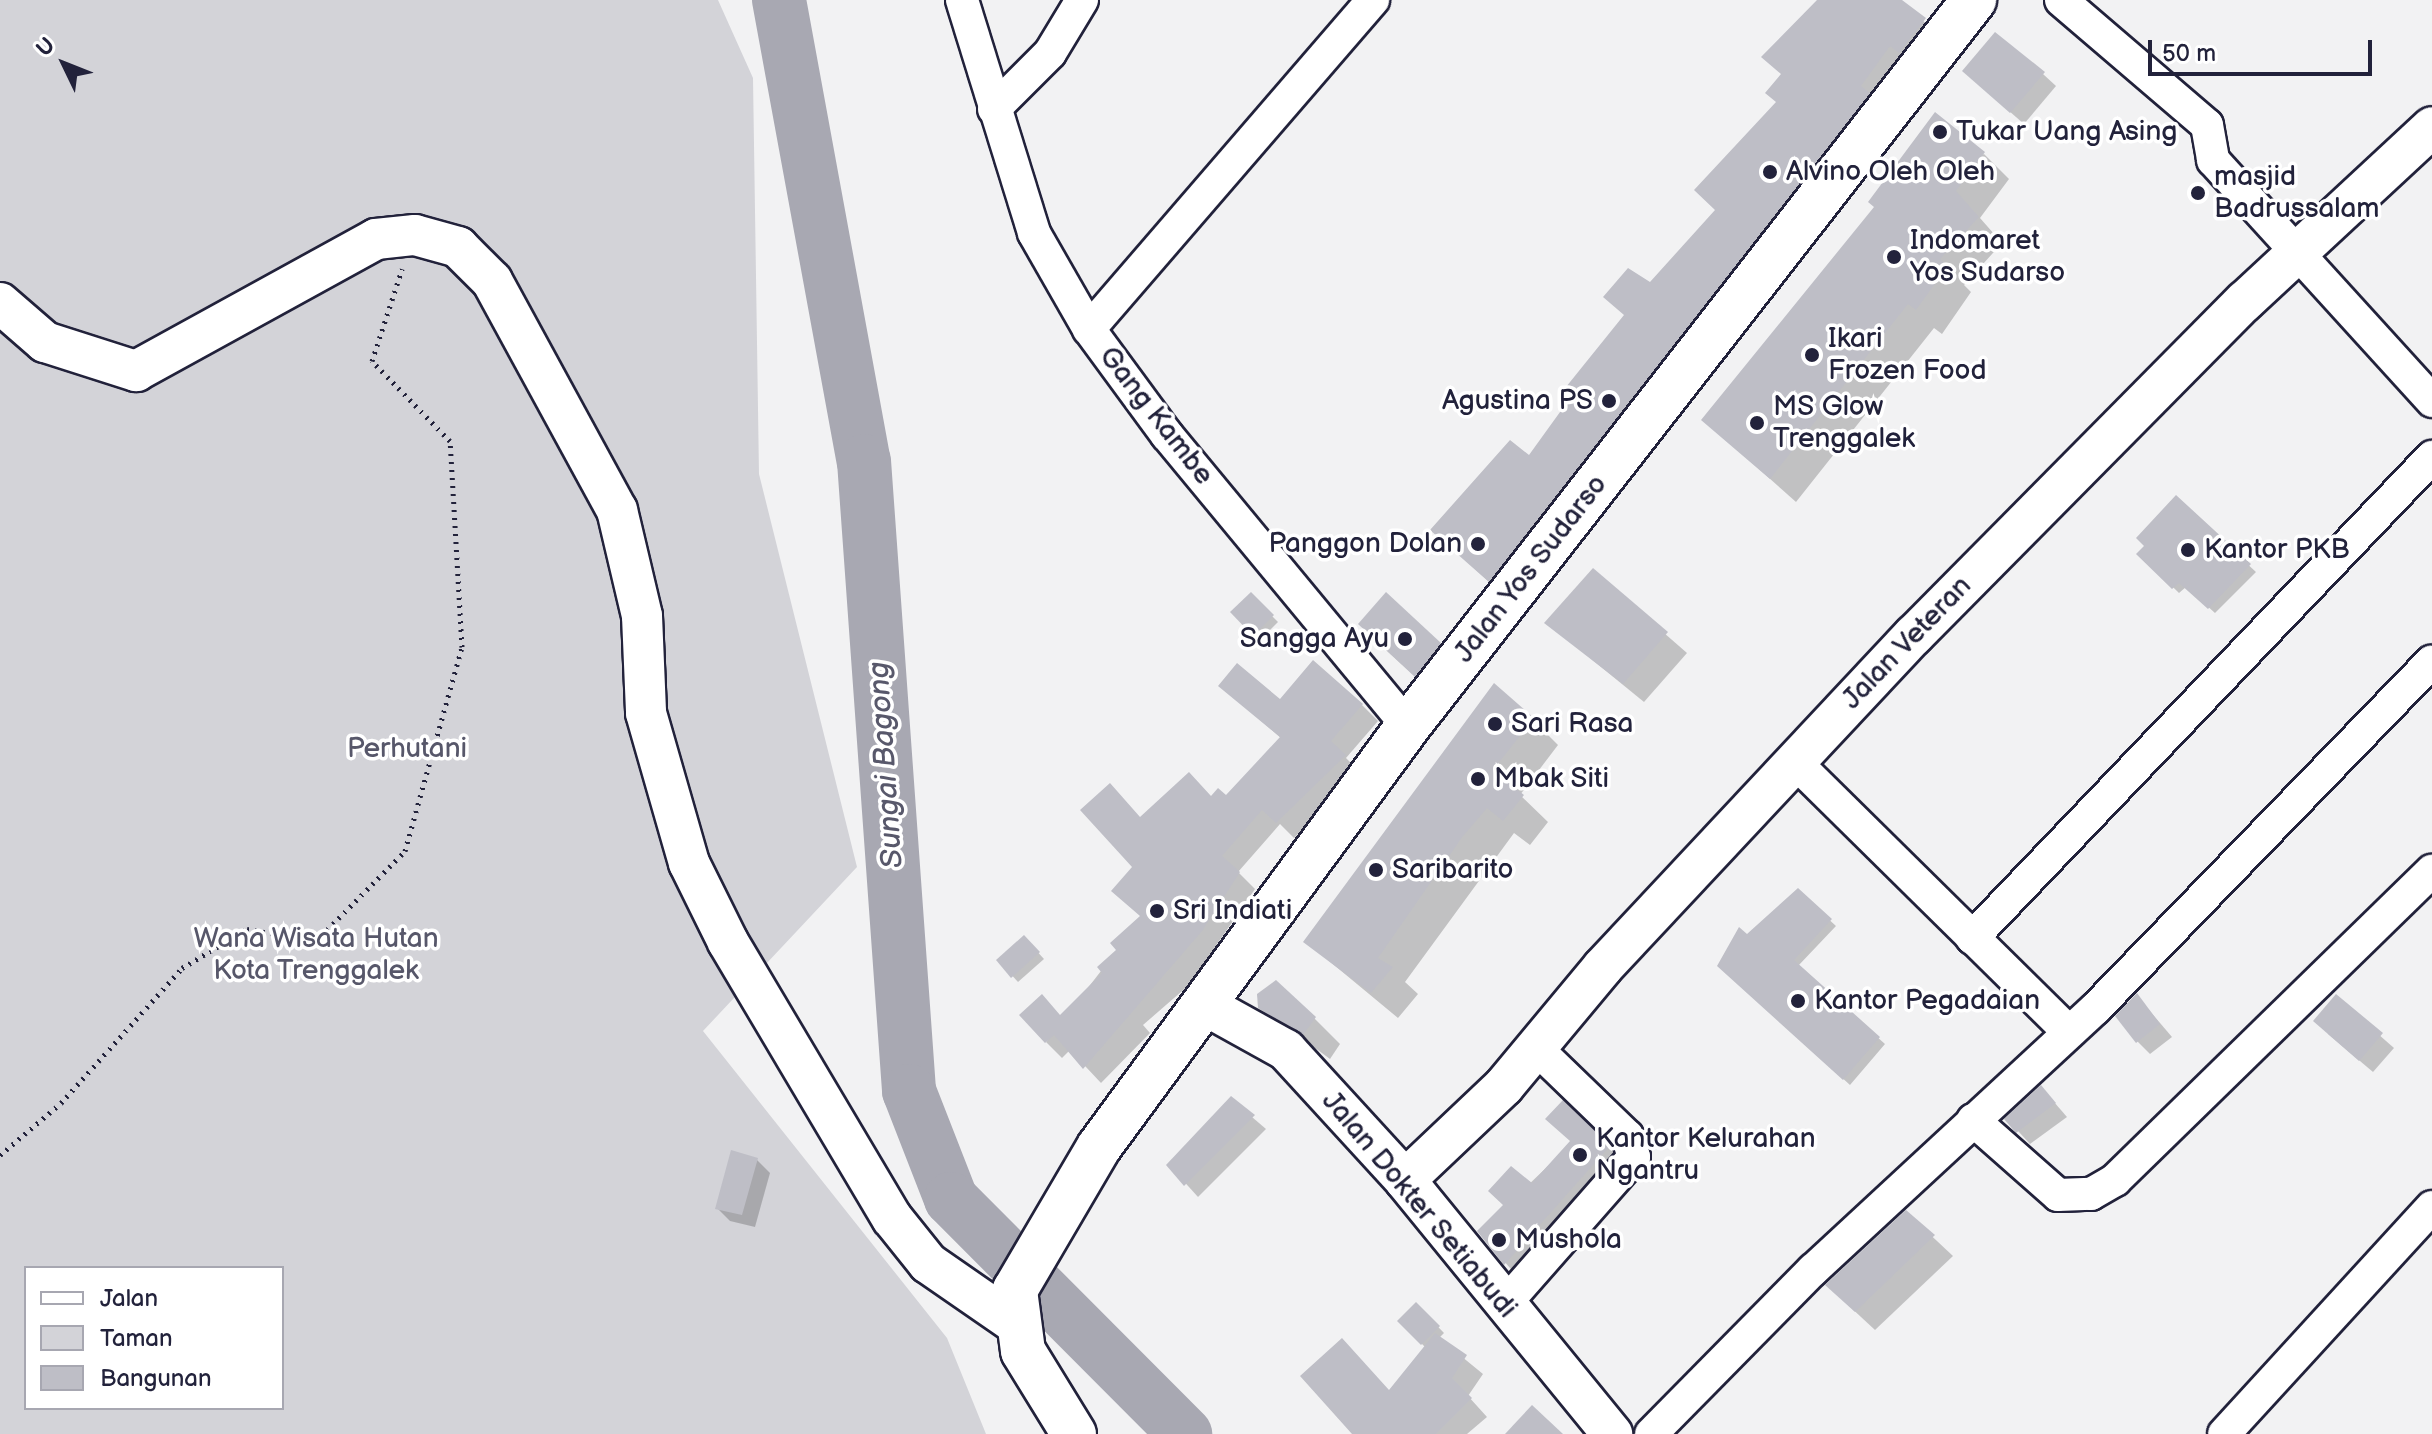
<!DOCTYPE html>
<style>
body{margin:0}
#map{position:relative;width:2432px;height:1434px;overflow:hidden;background:#f2f2f3;font-family:"Balsamiq Sans",sans-serif}
div>[style]{position:absolute}
[style*='--x']{left:calc(var(--x)*1px);top:calc(var(--y)*1px);width:calc(var(--w)*1px);rotate:calc(var(--a)*1deg)}
.green>*{inset:0;background:#d3d3d8}
.shadow>*{inset:0;background:#0003}
.river>*{height:54px;margin:-27px;padding:0 27px;transform-origin:27px;border-radius:27px;background:#a8a8b2}
.building>*{inset:0;background:#bebec6}
.path>*{height:5px;margin-top:-2.5px;transform-origin:0;background:repeating-linear-gradient(90deg,#22223b 0 2px,transparent 0 8px)}
.roads{filter:drop-shadow(2px 0 #22223b) drop-shadow(-2px 0 #22223b) drop-shadow(0 2px #22223b) drop-shadow(0 -2px #22223b)}
.minor>*{height:32px;margin:-16px;padding:0 16px;transform-origin:16px;border-radius:16px;background:#fff}
.tertiary>*{height:40px;margin:-20px;padding:0 20px;transform-origin:20px;border-radius:20px;background:#fff}
.trunk>*{height:44px;margin:-22px;padding:0 22px;transform-origin:22px;border-radius:22px;background:#fff}
.dots>*{width:22px;height:22px;translate:-50% -50%;box-sizing:border-box;border:4px solid #fff;border-radius:50%}
span{translate:-50% -50%;white-space:nowrap;text-align:center;line-height:1.15;-webkit-text-stroke:7px #fff;paint-order:stroke}
.poi-label{font-size:28px;color:#22223b}
.left{translate:0 -50%;text-align:left}
.right{translate:-100% -50%;text-align:right}
.street-label{font-size:28px;color:#22223b}
.park-label{font-size:28px;color:#57576a}
.water-label{font-size:30px;color:#58586b;font-style:italic}
.legend{position:absolute;left:24px;top:1266px;width:260px;height:144px;box-sizing:border-box;background:#fff;border:2px solid #a7a7b1;margin:0;padding:10px 14px;list-style:none;font-size:24px;color:#22223b}
.legend li{display:flex;align-items:center;gap:16px;height:40px}
.legend b{width:40px;border:2px solid #a7a7b1}
.north{position:absolute;left:24px;top:24px;width:80px;height:80px;-webkit-text-stroke:6px #fff;paint-order:stroke;rotate:313deg;font-size:22px;font-weight:700;line-height:32px;text-align:center;color:#22223b}
.north::after{content:'';display:block;margin:auto;width:28px;height:36px;background:#22223b;clip-path:polygon(50% 0,100% 100%,50% 72%,0 100%)}
.scale{position:absolute;left:2148px;top:40px;width:224px;height:36px;box-sizing:border-box;border:4px solid #22223b;border-top:0;padding-left:10px;font-size:24px;line-height:28px;white-space:nowrap;color:#22223b;-webkit-text-stroke:6px #fff;paint-order:stroke}
</style>
<div id="map">
<div class="green">
<i style="clip-path:polygon(evenodd,0 0,718px 0,753px 78px,759px 474px,857px 867px,703px 1031px,947px 1338px,986px 1434px,0 1434px,0 0,26px 1268px,282px 1268px,282px 1408px,26px 1408px,26px 1268px)"></i>
</div>
<div class="shadow">
<i style="clip-path:polygon(1818px 0,1899px 0,1945px 40px,1510px 601px,1454px 550px,1529px 458px,1650px 285px,1718px 211px,1778px 103px,1782px 75px)"></i>
<i style="clip-path:polygon(2043px 74px,2056px 86px,2024px 124px,1978px 84px)"></i>
<i style="clip-path:polygon(1984px 154px,2009px 179px,1980px 218px,2002px 243px,1964px 285px,1971px 292px,1942px 334px,1934px 328px,1796px 502px,1704px 420px,1876px 208px)"></i>
<i style="clip-path:polygon(2176px 498px,2256px 572px,2215px 613px,2186px 587px,2179px 593px,2139px 554px)"></i>
<i style="clip-path:polygon(1593px 571px,1687px 653px,1644px 702px,1547px 623px)"></i>
<i style="clip-path:polygon(1251px 595px,1278px 622px,1260px 640px,1233px 612px)"></i>
<i style="clip-path:polygon(1439px 645px,1465px 671px,1442px 701px,1386px 650px)"></i>
<i style="clip-path:polygon(1221px 686px,1280px 702px,1362px 705px,1378px 721px,1346px 758px,1360px 772px,1294px 838px,1280px 824px,1238px 872px,1255px 889px,1189px 985px,1143px 1025px,1150px 1033px,1101px 1083px,1070px 1050px,1062px 1058px,1046px 1042px,1142px 918px,1134px 867px,1141px 819px,1227px 798px,1282px 739px)"></i>
<i style="clip-path:polygon(1532px 719px,1558px 745px,1520px 795px,1548px 822px,1530px 845px,1514px 833px,1405px 982px,1418px 994px,1398px 1018px,1305px 941px)"></i>
<i style="clip-path:polygon(1798px 891px,1836px 926px,1798px 966px,1885px 1044px,1850px 1085px,1725px 971px,1747px 936px)"></i>
<i style="clip-path:polygon(1024px 937px,1044px 959px,1018px 982px,998px 960px)"></i>
<i style="clip-path:polygon(2137px 996px,2172px 1037px,2150px 1054px,2137px 1041px)"></i>
<i style="clip-path:polygon(2336px 997px,2394px 1048px,2373px 1072px,2328px 1034px)"></i>
<i style="clip-path:polygon(1260px 1007px,1314px 1018px,1340px 1044px,1330px 1059px)"></i>
<i style="clip-path:polygon(2041px 1087px,2067px 1117px,2030px 1144px,2007px 1119px)"></i>
<i style="clip-path:polygon(1231px 1099px,1266px 1129px,1198px 1197px,1169px 1165px)"></i>
<i style="clip-path:polygon(1563px 1103px,1619px 1158px,1516px 1275px,1479px 1232px,1573px 1142px)"></i>
<i style="clip-path:polygon(757px 1160px,770px 1173px,755px 1227px,730px 1221px,717px 1208px)"></i>
<i style="clip-path:polygon(1906px 1212px,1953px 1256px,1875px 1330px,1847px 1304px)"></i>
<i style="clip-path:polygon(1416px 1304px,1444px 1333px,1439px 1338px,1483px 1374px,1468px 1396px,1487px 1417px,1467px 1434px,1355px 1434px,1426px 1348px,1399px 1321px)"></i>
</div>
<div class="river">
<i style="--x:779;--y:0;--w:469;--a:79.6"></i>
<i style="--x:864;--y:461;--w:632;--a:85.91"></i>
<i style="--x:909;--y:1091;--w:116;--a:68.7"></i>
<i style="--x:951;--y:1199;--w:332;--a:45.1"></i>
</div>
<div class="building">
<i style="clip-path:polygon(1817px 0,1902px 0,1926px 18px,1899px 53px,1890px 46px,1861px 86px,1870px 93px,1489px 582px,1430px 530px,1510px 440px,1529px 455px,1573px 394px,1566px 387px,1624px 315px,1603px 297px,1628px 268px,1650px 282px,1715px 210px,1694px 190px,1776px 102px,1765px 93px,1781px 74px,1761px 57px)"></i>
<i style="clip-path:polygon(1995px 32px,2045px 72px,2010px 113px,1962px 71px)"></i>
<i style="clip-path:polygon(1935px 112px,1985px 152px,1956px 191px,1979px 217px,1940px 259px,1948px 266px,1916px 310px,1908px 304px,1770px 479px,1701px 420px,1874px 207px,1868px 202px)"></i>
<i style="clip-path:polygon(2176px 495px,2251px 564px,2208px 609px,2179px 583px,2172px 589px,2136px 554px,2144px 546px,2136px 538px)"></i>
<i style="clip-path:polygon(1593px 568px,1668px 632px,1623px 684px,1544px 623px)"></i>
<i style="clip-path:polygon(1251px 592px,1274px 615px,1253px 636px,1230px 612px)"></i>
<i style="clip-path:polygon(1386px 592px,1441px 643px,1415px 677px,1358px 624px)"></i>
<i style="clip-path:polygon(1313px 660px,1363px 704px,1331px 741px,1346px 755px,1276px 823px,1262px 810px,1222px 856px,1240px 872px,1202px 931px,1083px 1069px,1054px 1035px,1045px 1043px,1019px 1015px,1042px 994px,1060px 1015px,1102px 973px,1097px 967px,1116px 950px,1110px 943px,1140px 916px,1111px 891px,1132px 867px,1080px 810px,1110px 783px,1140px 817px,1189px 772px,1211px 796px,1218px 788px,1226px 795px,1280px 737px,1218px 686px,1237px 663px,1280px 699px)"></i>
<i style="clip-path:polygon(1494px 683px,1534px 718px,1493px 770px,1524px 795px,1503px 821px,1487px 808px,1463px 836px,1378px 958px,1393px 967px,1371px 993px,1303px 942px)"></i>
<i style="clip-path:polygon(1798px 888px,1832px 919px,1794px 960px,1880px 1037px,1843px 1080px,1717px 966px,1739px 927px,1747px 934px)"></i>
<i style="clip-path:polygon(1024px 935px,1040px 952px,1011px 978px,996px 960px)"></i>
<i style="clip-path:polygon(1276px 980px,1316px 1017px,1303px 1035px,1258px 1008px,1257px 994px)"></i>
<i style="clip-path:polygon(2137px 993px,2160px 1024px,2136px 1043px,2115px 1016px)"></i>
<i style="clip-path:polygon(2336px 994px,2383px 1033px,2359px 1061px,2313px 1021px)"></i>
<i style="clip-path:polygon(2041px 1085px,2056px 1103px,2016px 1133px,2004px 1119px)"></i>
<i style="clip-path:polygon(1231px 1096px,1255px 1115px,1184px 1186px,1166px 1165px)"></i>
<i style="clip-path:polygon(1563px 1100px,1610px 1146px,1504px 1265px,1477px 1231px,1503px 1205px,1488px 1191px,1511px 1166px,1532px 1183px,1570px 1141px,1545px 1119px)"></i>
<i style="clip-path:polygon(731px 1150px,758px 1158px,742px 1215px,715px 1209px)"></i>
<i style="clip-path:polygon(1906px 1210px,1935px 1235px,1855px 1312px,1825px 1285px)"></i>
<i style="clip-path:polygon(1416px 1302px,1440px 1326px,1421px 1345px,1397px 1321px)"></i>
<i style="clip-path:polygon(1435px 1333px,1467px 1355px,1452px 1378px,1472px 1398px,1436px 1434px,1352px 1434px,1300px 1376px,1342px 1338px,1389px 1390px)"></i>
<i style="clip-path:polygon(1532px 1405px,1563px 1434px,1505px 1434px)"></i>
</div>
<div class="path">
<i style="--x:0;--y:1155;--w:80;--a:-40.4"></i>
<i style="--x:61;--y:1103;--w:181;--a:-48.1"></i>
<i style="--x:182;--y:968;--w:76;--a:-31"></i>
<i style="--x:247;--y:929;--w:70;--a:9.9"></i>
<i style="--x:316;--y:941;--w:127;--a:-45.3"></i>
<i style="--x:405;--y:851;--w:212;--a:-74.4"></i>
<i style="--x:462;--y:647;--w:206;--a:-93.3"></i>
<i style="--x:450;--y:441;--w:112;--a:-134.3"></i>
<i style="--x:372;--y:361;--w:97;--a:-71.9"></i>
</div>
<div class="roads">
<div class="minor">
<i style="--x:962;--y:0;--w:244;--a:72.8"></i>
<i style="--x:1034;--y:233;--w:111;--a:60.2"></i>
<i style="--x:1089;--y:329;--w:132;--a:53.7"></i>
<i style="--x:1167;--y:435;--w:378;--a:50.4"></i>
<i style="--x:2061;--y:0;--w:192;--a:40.6"></i>
<i style="--x:2207;--y:125;--w:36;--a:80"></i>
<i style="--x:2213;--y:160;--w:326;--a:47.7"></i>
<i style="--x:994;--y:109;--w:79;--a:-45"></i>
<i style="--x:1050;--y:53;--w:62;--a:-58.9"></i>
<i style="--x:1089;--y:329;--w:435;--a:-49.2"></i>
<i style="--x:1794;--y:761;--w:386;--a:44.6"></i>
<i style="--x:1972;--y:938;--w:666;--a:-46.28"></i>
<i style="--x:1973;--y:1120;--w:113;--a:41.4"></i>
<i style="--x:2058;--y:1195;--w:33;--a:-2"></i>
<i style="--x:2091;--y:1194;--w:28;--a:-30"></i>
<i style="--x:2115;--y:1180;--w:443;--a:-44.3"></i>
<i style="--x:1504;--y:1305;--w:197;--a:-48.7"></i>
<i style="--x:1634;--y:1157;--w:22;--a:-108"></i>
<i style="--x:1627;--y:1136;--w:127;--a:-136"></i>
<i style="--x:1651;--y:1434;--w:231;--a:-45.4"></i>
<i style="--x:1813;--y:1270;--w:384;--a:-42.8"></i>
<i style="--x:2095;--y:1009;--w:484;--a:-45.9"></i>
<i style="--x:2224;--y:1434;--w:308;--a:-47.5"></i>
</div>
<div class="tertiary">
<i style="--x:0;--y:303;--w:60;--a:40.9"></i>
<i style="--x:45;--y:342;--w:96;--a:17.7"></i>
<i style="--x:136;--y:371;--w:274;--a:-28.8"></i>
<i style="--x:376;--y:239;--w:39;--a:-6"></i>
<i style="--x:415;--y:235;--w:45;--a:15.6"></i>
<i style="--x:458;--y:247;--w:48;--a:45"></i>
<i style="--x:492;--y:281;--w:261;--a:61.4"></i>
<i style="--x:617;--y:510;--w:109;--a:76.7"></i>
<i style="--x:642;--y:616;--w:97;--a:87.6"></i>
<i style="--x:646;--y:713;--w:156;--a:74"></i>
<i style="--x:689;--y:863;--w:88;--a:63.7"></i>
<i style="--x:728;--y:942;--w:321;--a:59.3"></i>
<i style="--x:892;--y:1218;--w:58;--a:51.3"></i>
<i style="--x:928;--y:1263;--w:107;--a:34.7"></i>
<i style="--x:1203;--y:1004;--w:95;--a:29"></i>
<i style="--x:1286;--y:1050;--w:176;--a:47.5"></i>
<i style="--x:1405;--y:1180;--w:328;--a:50.8"></i>
<i style="--x:1405;--y:1180;--w:137;--a:-43.5"></i>
<i style="--x:1504;--y:1086;--w:155;--a:-50.2"></i>
<i style="--x:1603;--y:967;--w:455;--a:-46.9"></i>
<i style="--x:1914;--y:635;--w:470;--a:-45.3"></i>
<i style="--x:2245;--y:301;--w:255;--a:-42.9"></i>
</div>
<div class="trunk">
<i style="--x:1074;--y:1434;--w:97;--a:-121.6"></i>
<i style="--x:1023;--y:1351;--w:62;--a:-97.5"></i>
<i style="--x:1015;--y:1290;--w:166;--a:-59.6"></i>
<i style="--x:1099;--y:1147;--w:522;--a:-53.72"></i>
<i style="--x:1408;--y:726;--w:921;--a:-52.06"></i>
</div>
</div>
<div class="dots">
<i style="left:1940px;top:132px;background:#22223b"></i>
<i style="left:1770px;top:172px;background:#22223b"></i>
<i style="left:2198px;top:193px;background:#22223b"></i>
<i style="left:1894px;top:257px;background:#22223b"></i>
<i style="left:1812px;top:355px;background:#22223b"></i>
<i style="left:1609px;top:401px;background:#22223b"></i>
<i style="left:1757px;top:423px;background:#22223b"></i>
<i style="left:1478px;top:544px;background:#22223b"></i>
<i style="left:2188px;top:550px;background:#22223b"></i>
<i style="left:1405px;top:639px;background:#22223b"></i>
<i style="left:1495px;top:724px;background:#22223b"></i>
<i style="left:1478px;top:779px;background:#22223b"></i>
<i style="left:1376px;top:870px;background:#22223b"></i>
<i style="left:1157px;top:911px;background:#22223b"></i>
<i style="left:1798px;top:1001px;background:#22223b"></i>
<i style="left:1580px;top:1155px;background:#22223b"></i>
<i style="left:1499px;top:1240px;background:#22223b"></i>
</div>
<div class="poi-label">
<span class="left" style="left:1956px;top:132px">Tukar Uang Asing</span>
<span class="left" style="left:1786px;top:172px">Alvino Oleh Oleh</span>
<span class="left" style="left:2214px;top:193px">masjid<br>Badrussalam</span>
<span class="left" style="left:1910px;top:257px">Indomaret<br>Yos Sudarso</span>
<span class="left" style="left:1828px;top:355px">Ikari<br>Frozen Food</span>
<span class="right" style="left:1593px;top:401px">Agustina PS</span>
<span class="left" style="left:1773px;top:423px">MS Glow<br>Trenggalek</span>
<span class="right" style="left:1462px;top:544px">Panggon Dolan</span>
<span class="left" style="left:2204px;top:550px">Kantor PKB</span>
<span class="right" style="left:1389px;top:639px">Sangga Ayu</span>
<span class="left" style="left:1511px;top:724px">Sari Rasa</span>
<span class="left" style="left:1494px;top:779px">Mbak Siti</span>
<span class="left" style="left:1392px;top:870px">Saribarito</span>
<span class="left" style="left:1173px;top:911px">Sri Indiati</span>
<span class="left" style="left:1814px;top:1001px">Kantor Pegadaian</span>
<span class="left" style="left:1596px;top:1155px">Kantor Kelurahan<br>Ngantru</span>
<span class="left" style="left:1515px;top:1240px">Mushola</span>
</div>
<div class="street-label">
<span style="left:1156px;top:416px;rotate:52deg">Gang Kambe</span>
<span style="left:1531px;top:569px;rotate:-52deg">Jalan Yos Sudarso</span>
<span style="left:1907px;top:643px;rotate:-46deg">Jalan Veteran</span>
<span style="left:1419px;top:1205px;rotate:50deg">Jalan Dokter Setiabudi</span>
</div>
<div class="park-label">
<span style="left:407px;top:749px">Perhutani</span>
<span style="left:316px;top:955px">Wana Wisata Hutan<br>Kota Trenggalek</span>
</div>
<div class="water-label">
<span style="left:886px;top:765px;rotate:-94deg">Sungai Bagong</span>
</div>
<ul class="legend">
<li><b style="height:10px;background:#fff"></b>Jalan</li>
<li><b style="height:22px;background:#d3d3d8"></b>Taman</li>
<li><b style="height:22px;background:#bebec6"></b>Bangunan</li>
</ul>
<div class="north">U</div>
<div class="scale">50 m</div>
</div>
